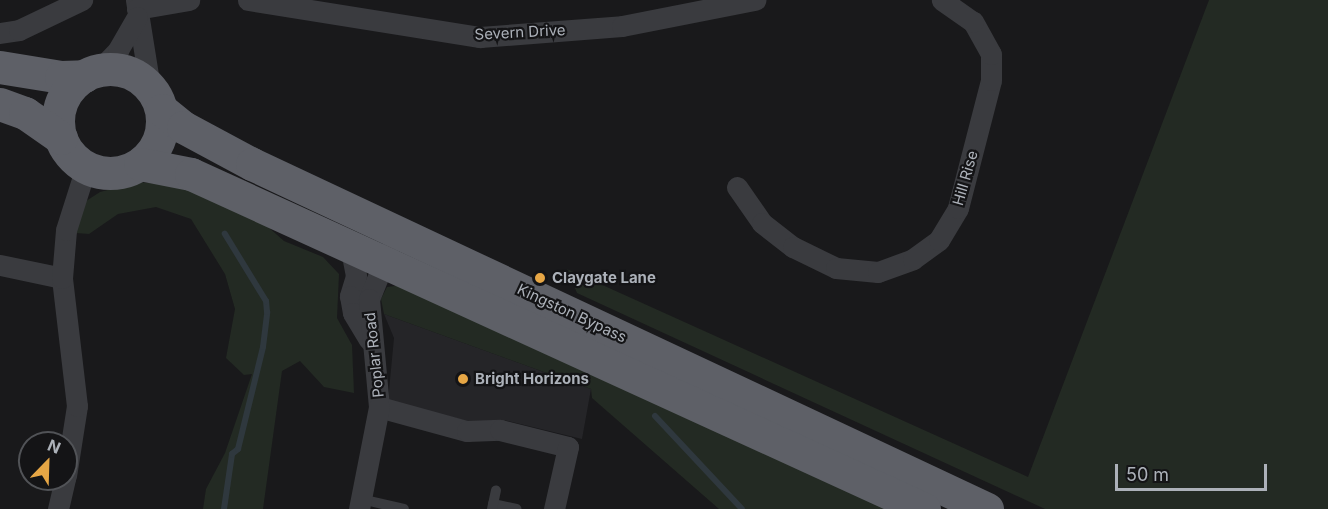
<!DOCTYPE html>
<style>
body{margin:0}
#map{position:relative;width:1328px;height:509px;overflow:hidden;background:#19191b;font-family:Inter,sans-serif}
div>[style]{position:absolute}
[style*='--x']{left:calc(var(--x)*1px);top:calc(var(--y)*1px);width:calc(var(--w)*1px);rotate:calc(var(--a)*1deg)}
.built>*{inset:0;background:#252528}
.green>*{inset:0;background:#232a23}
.stream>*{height:6px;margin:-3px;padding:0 3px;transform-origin:3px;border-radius:3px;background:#2f383e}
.service>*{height:10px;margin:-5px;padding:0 5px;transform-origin:5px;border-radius:5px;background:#3a3b3f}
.minor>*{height:21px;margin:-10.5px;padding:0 10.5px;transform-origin:10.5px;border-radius:10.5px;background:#3a3b3f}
.trunk>*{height:33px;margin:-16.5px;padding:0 16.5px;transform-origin:16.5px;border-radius:16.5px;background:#5e6067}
.trunk>.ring{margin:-16.5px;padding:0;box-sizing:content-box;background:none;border:33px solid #5e6067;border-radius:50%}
.dots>*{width:16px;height:16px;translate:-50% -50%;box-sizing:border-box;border:3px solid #141416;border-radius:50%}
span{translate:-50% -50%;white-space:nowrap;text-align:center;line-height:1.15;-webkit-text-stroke:4.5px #141416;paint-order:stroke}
.street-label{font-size:15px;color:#acb1b9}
.poi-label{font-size:15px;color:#acb1b9;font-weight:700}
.left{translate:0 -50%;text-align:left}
.north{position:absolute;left:18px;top:431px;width:60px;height:60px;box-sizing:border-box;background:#141416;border:2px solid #515357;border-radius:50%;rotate:23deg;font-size:16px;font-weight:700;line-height:24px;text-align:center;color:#acb1b9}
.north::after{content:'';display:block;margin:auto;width:21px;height:27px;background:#e6a645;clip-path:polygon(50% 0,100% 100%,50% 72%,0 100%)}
.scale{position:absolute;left:1115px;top:464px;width:152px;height:27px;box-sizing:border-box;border:3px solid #acb1b9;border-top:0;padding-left:8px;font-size:18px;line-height:21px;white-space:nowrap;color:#acb1b9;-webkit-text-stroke:4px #141416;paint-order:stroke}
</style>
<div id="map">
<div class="built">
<i style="clip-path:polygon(384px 314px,591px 389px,582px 439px,504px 420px,472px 422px,388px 401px,394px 338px)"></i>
</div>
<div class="green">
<i style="clip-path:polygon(1209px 0,1328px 0,1328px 509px,1045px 509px,577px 293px,567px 269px,1028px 477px)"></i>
<i style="clip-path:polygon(138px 182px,182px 186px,259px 219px,284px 241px,323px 257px,339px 274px,337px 318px,352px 345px,354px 393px,324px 387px,300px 361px,282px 371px,263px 509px,203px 509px,206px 489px,225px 453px,252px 374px,244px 375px,226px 358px,235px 309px,225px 274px,191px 219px,156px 207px,118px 214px,89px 234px,76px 233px,80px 205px,100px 192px)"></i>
<i style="clip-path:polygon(403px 285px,890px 509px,719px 509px,592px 398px,591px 389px,384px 314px,381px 299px,387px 287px)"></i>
</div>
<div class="stream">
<i style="--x:655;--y:416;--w:127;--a:46.9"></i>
<i style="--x:224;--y:509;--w:56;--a:-81.7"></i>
<i style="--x:232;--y:454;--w:8;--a:-40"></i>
<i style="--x:238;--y:449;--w:105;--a:-76.2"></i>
<i style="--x:263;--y:347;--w:35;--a:-83"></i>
<i style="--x:267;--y:312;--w:11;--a:-95"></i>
<i style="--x:266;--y:301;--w:79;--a:-121.5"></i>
</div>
<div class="service">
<i style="--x:361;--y:499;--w:44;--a:13.1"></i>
<i style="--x:493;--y:504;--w:24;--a:12"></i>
<i style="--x:492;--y:509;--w:19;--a:-78"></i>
</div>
<div class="minor">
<i style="--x:136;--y:0;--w:88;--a:80.9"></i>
<i style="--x:248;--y:0;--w:235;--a:9.1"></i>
<i style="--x:480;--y:37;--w:142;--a:-4.4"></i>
<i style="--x:622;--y:26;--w:136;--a:-11.1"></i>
<i style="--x:137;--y:9;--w:53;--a:-9.8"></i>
<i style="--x:0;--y:33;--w:19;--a:-9"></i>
<i style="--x:19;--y:30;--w:70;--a:-25.5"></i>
<i style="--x:99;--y:70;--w:28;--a:-46"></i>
<i style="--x:118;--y:50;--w:38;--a:-60"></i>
<i style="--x:737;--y:187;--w:44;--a:55.2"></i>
<i style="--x:762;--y:223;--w:39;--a:38"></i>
<i style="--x:793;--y:247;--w:48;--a:26"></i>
<i style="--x:836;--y:268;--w:42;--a:5.4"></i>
<i style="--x:878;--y:272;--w:37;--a:-20"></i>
<i style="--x:913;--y:259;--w:32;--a:-36"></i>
<i style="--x:939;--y:240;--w:37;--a:-59"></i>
<i style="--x:958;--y:208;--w:132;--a:-75.5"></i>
<i style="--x:991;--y:80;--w:26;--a:-90"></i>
<i style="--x:991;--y:54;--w:37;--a:-119"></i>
<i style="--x:973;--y:22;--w:38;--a:-145"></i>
<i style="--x:351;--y:250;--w:26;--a:79"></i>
<i style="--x:356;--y:276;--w:21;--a:107"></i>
<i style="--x:350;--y:296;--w:17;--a:80"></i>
<i style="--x:353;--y:313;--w:31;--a:59"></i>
<i style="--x:388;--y:252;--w:51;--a:112"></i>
<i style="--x:369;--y:299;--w:108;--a:84.7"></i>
<i style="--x:379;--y:407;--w:91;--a:15.3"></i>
<i style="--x:467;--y:431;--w:33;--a:-2"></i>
<i style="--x:500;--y:430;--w:70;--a:14"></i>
<i style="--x:568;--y:447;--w:64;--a:102.7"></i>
<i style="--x:0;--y:265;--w:63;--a:11.8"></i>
<i style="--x:66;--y:476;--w:71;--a:-81.1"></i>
<i style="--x:77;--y:406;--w:129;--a:-96.7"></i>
<i style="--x:62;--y:278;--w:48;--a:-85.2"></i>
<i style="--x:66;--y:230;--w:66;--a:-72.4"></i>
<i style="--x:58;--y:509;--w:31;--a:-77"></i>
<i style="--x:359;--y:509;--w:104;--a:-78.9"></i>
</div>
<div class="trunk">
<i style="--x:0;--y:67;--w:62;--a:9.3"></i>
<i style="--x:61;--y:77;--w:23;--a:-2"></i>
<i class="ring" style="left:58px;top:69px;width:71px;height:71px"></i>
<i style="--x:0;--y:104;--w:27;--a:20"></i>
<i style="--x:25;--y:113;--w:44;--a:34.8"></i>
<i style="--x:162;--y:110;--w:27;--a:39"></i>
<i style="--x:183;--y:127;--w:78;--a:28.2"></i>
<i style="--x:252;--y:164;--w:812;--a:25.14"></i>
<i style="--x:140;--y:164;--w:52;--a:11.1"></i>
<i style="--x:191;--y:174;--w:806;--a:24.56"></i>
</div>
<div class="dots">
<i style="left:540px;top:278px;background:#e6a645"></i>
<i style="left:463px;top:379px;background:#e6a645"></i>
</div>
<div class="street-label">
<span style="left:520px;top:32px;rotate:-3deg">Severn Drive</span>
<span style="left:965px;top:178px;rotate:-74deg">Hill Rise</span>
<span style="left:572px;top:313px;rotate:25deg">Kingston Bypass</span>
<span style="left:374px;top:355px;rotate:-96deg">Poplar Road</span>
</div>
<div class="poi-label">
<span class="left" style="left:552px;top:278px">Claygate Lane</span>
<span class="left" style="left:475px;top:379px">Bright Horizons</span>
</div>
<div class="north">N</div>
<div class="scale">50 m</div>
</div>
